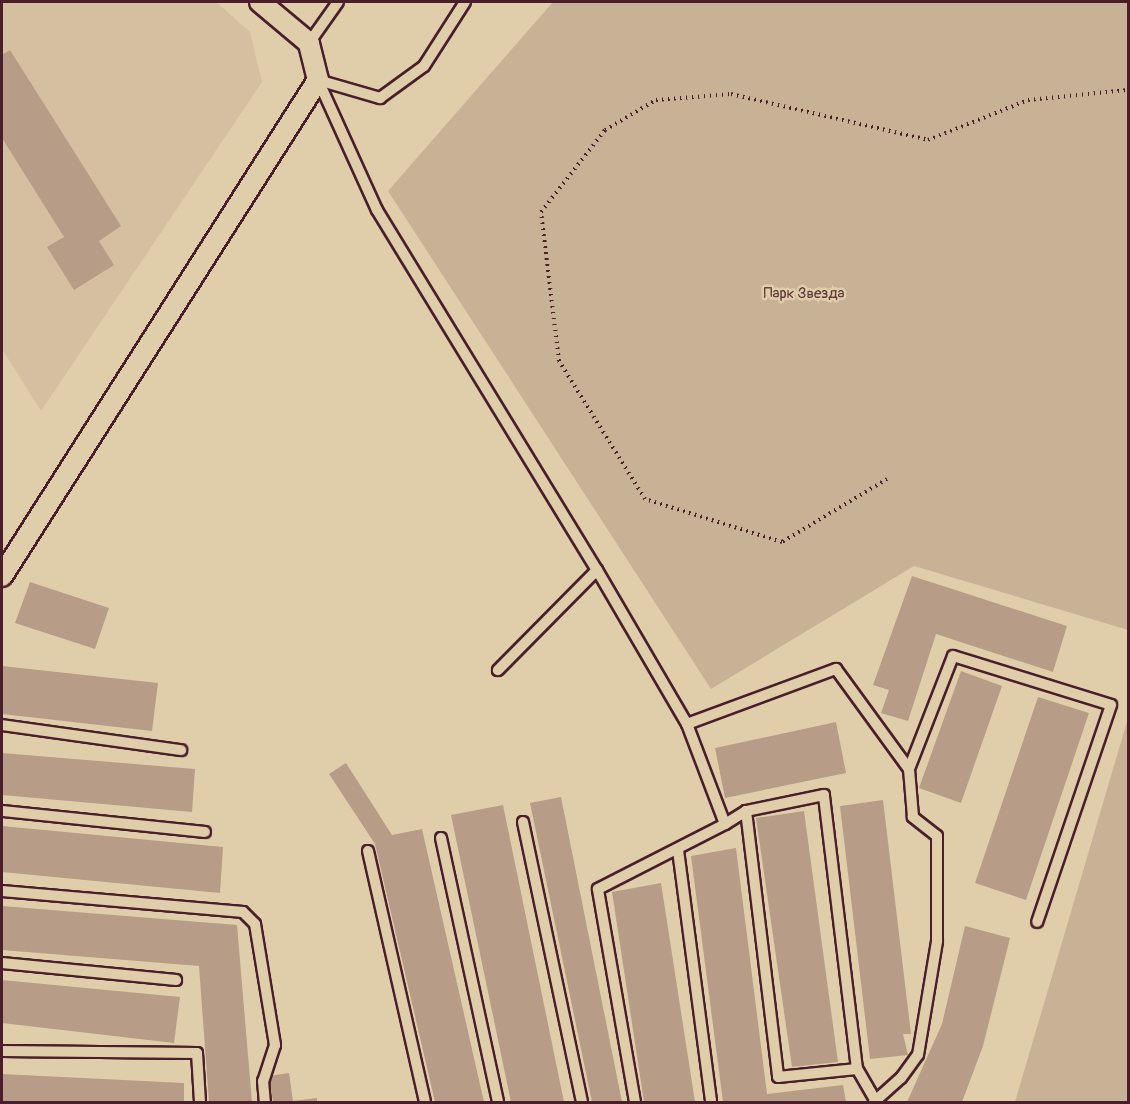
<!DOCTYPE html>
<meta charset="utf-8">
<style>
body{margin:0}
#map{position:relative;width:1130px;height:1104px;overflow:hidden;background:#e0ceab;font-family:Pangolin,sans-serif}
div>[style]{position:absolute}
[style*='--x']{left:calc(var(--x)*1px);top:calc(var(--y)*1px);width:calc(var(--w)*1px);rotate:calc(var(--a)*1deg)}
.built>*{inset:0;background:#d4bfa0}
.green>*{inset:0;background:#c8b296}
.building>*{inset:0;background:#b79d87}
.path>*{height:4px;margin-top:-2px;transform-origin:0;background:repeating-linear-gradient(90deg,#4a1f2b 0 1.5px,transparent 0 6px)}
.roads{filter:drop-shadow(2px 0 #4a1f2b) drop-shadow(-2px 0 #4a1f2b) drop-shadow(0 2px #4a1f2b) drop-shadow(0 -2px #4a1f2b)}
.service>*{height:10px;margin:-5px;padding:0 5px;transform-origin:5px;border-radius:5px;background:#e0ceab}
.minor>*{height:20px;margin:-10px;padding:0 10px;transform-origin:10px;border-radius:10px;background:#e0ceab}
span{translate:-50% -50%;white-space:nowrap;text-align:center;line-height:1.15;-webkit-text-stroke:5px #e0ceab;paint-order:stroke}
.park-label{font-size:15px;color:#5d353b}
.frame{position:absolute;inset:0;border:3px solid #4a1f2b;pointer-events:none}
</style>
<div id="map">
<div class="built">
<i style="clip-path:polygon(2px 2px,216px 2px,250px 32px,262px 82px,41px 411px,2px 349px)"></i>
</div>
<div class="green">
<i style="clip-path:polygon(553px 2px,1128px 2px,1128px 630px,914px 566px,711px 689px,388px 191px)"></i>
<i style="clip-path:polygon(1128px 718px,1128px 1102px,1015px 1102px)"></i>
</div>
<div class="building">
<i style="clip-path:polygon(10px 50px,121px 226px,99px 241px,114px 265px,74px 290px,47px 247px,64px 237px,2px 138px,2px 55px)"></i>
<i style="clip-path:polygon(912px 576px,1067px 626px,1053px 672px,936px 634px,908px 721px,881px 713px,889px 690px,873px 685px)"></i>
<i style="clip-path:polygon(30px 582px,109px 608px,95px 649px,15px 623px)"></i>
<i style="clip-path:polygon(2px 666px,158px 683px,152px 731px,2px 714px)"></i>
<i style="clip-path:polygon(961px 671px,1002px 686px,961px 803px,919px 788px)"></i>
<i style="clip-path:polygon(1038px 697px,1089px 713px,1026px 900px,975px 883px)"></i>
<i style="clip-path:polygon(836px 722px,846px 773px,725px 798px,715px 748px)"></i>
<i style="clip-path:polygon(2px 753px,195px 769px,192px 812px,2px 795px)"></i>
<i style="clip-path:polygon(346px 763px,392px 835px,422px 829px,484px 1102px,435px 1102px,375px 844px,329px 774px)"></i>
<i style="clip-path:polygon(561px 797px,622px 1102px,592px 1102px,530px 803px)"></i>
<i style="clip-path:polygon(883px 800px,911px 1034px,903px 1034px,908px 1055px,870px 1059px,840px 806px)"></i>
<i style="clip-path:polygon(503px 805px,564px 1102px,511px 1102px,451px 815px)"></i>
<i style="clip-path:polygon(804px 811px,838px 1062px,792px 1067px,756px 818px)"></i>
<i style="clip-path:polygon(2px 826px,223px 847px,220px 893px,2px 872px)"></i>
<i style="clip-path:polygon(736px 848px,767px 1094px,843px 1085px,846px 1102px,723px 1102px,691px 856px)"></i>
<i style="clip-path:polygon(661px 883px,695px 1102px,644px 1102px,612px 892px)"></i>
<i style="clip-path:polygon(2px 906px,237px 925px,252px 1102px,209px 1102px,199px 966px,2px 950px)"></i>
<i style="clip-path:polygon(965px 926px,1010px 938px,983px 1046px,962px 1102px,907px 1102px,942px 1024px)"></i>
<i style="clip-path:polygon(2px 980px,180px 997px,174px 1043px,2px 1023px)"></i>
<i style="clip-path:polygon(289px 1073px,293px 1101px,317px 1098px,317px 1102px,273px 1102px,269px 1076px)"></i>
<i style="clip-path:polygon(2px 1074px,184px 1083px,184px 1102px,2px 1102px)"></i>
</div>
<div class="path">
<i style="--x:887;--y:479;--w:122;--a:149"></i>
<i style="--x:782;--y:542;--w:144;--a:-162.6"></i>
<i style="--x:645;--y:499;--w:163;--a:-121.9"></i>
<i style="--x:559;--y:361;--w:150;--a:-96.9"></i>
<i style="--x:541;--y:212;--w:104;--a:-52"></i>
<i style="--x:605;--y:130;--w:59;--a:-30.5"></i>
<i style="--x:656;--y:100;--w:75;--a:-4.6"></i>
<i style="--x:731;--y:94;--w:202;--a:13.1"></i>
<i style="--x:928;--y:140;--w:108;--a:-21.8"></i>
<i style="--x:1028;--y:100;--w:100;--a:-5.7"></i>
</div>
<div class="roads">
<div class="service">
<i style="--x:309;--y:43;--w:50;--a:-54.7"></i>
<i style="--x:318;--y:80;--w:143;--a:65.6"></i>
<i style="--x:377;--y:210;--w:422;--a:58.6"></i>
<i style="--x:597;--y:570;--w:141;--a:134.7"></i>
<i style="--x:318;--y:80;--w:65;--a:16.2"></i>
<i style="--x:380;--y:98;--w:54;--a:-36"></i>
<i style="--x:424;--y:66;--w:76;--a:-57.4"></i>
<i style="--x:597;--y:570;--w:178;--a:59.7"></i>
<i style="--x:2;--y:725;--w:181;--a:8"></i>
<i style="--x:2;--y:811;--w:204;--a:5.9"></i>
<i style="--x:746;--y:811;--w:268;--a:83.1"></i>
<i style="--x:778;--y:1077;--w:79;--a:-5.8"></i>
<i style="--x:523;--y:822;--w:286;--a:78.1"></i>
<i style="--x:441;--y:838;--w:270;--a:77.8"></i>
<i style="--x:678;--y:850;--w:254;--a:82.5"></i>
<i style="--x:368;--y:851;--w:257;--a:77.2"></i>
<i style="--x:2;--y:891;--w:242;--a:5"></i>
<i style="--x:243;--y:912;--w:17;--a:45"></i>
<i style="--x:255;--y:924;--w:123;--a:80.6"></i>
<i style="--x:275;--y:1045;--w:38;--a:108"></i>
<i style="--x:263;--y:1081;--w:21;--a:85"></i>
<i style="--x:2;--y:963;--w:175;--a:5.6"></i>
<i style="--x:2;--y:1051;--w:195;--a:0.6"></i>
<i style="--x:197;--y:1053;--w:49;--a:86.5"></i>
<i style="--x:874;--y:1098;--w:34;--a:-120"></i>
<i style="--x:857;--y:1069;--w:276;--a:-96.9"></i>
<i style="--x:824;--y:795;--w:80;--a:168.4"></i>
<i style="--x:746;--y:811;--w:25;--a:148"></i>
<i style="--x:725;--y:824;--w:107;--a:-110.8"></i>
<i style="--x:687;--y:724;--w:159;--a:-20.3"></i>
<i style="--x:836;--y:669;--w:124;--a:53.9"></i>
<i style="--x:635;--y:1102;--w:216;--a:-99.9"></i>
<i style="--x:598;--y:889;--w:143;--a:-27.1"></i>
<i style="--x:874;--y:1102;--w:36;--a:-42"></i>
<i style="--x:901;--y:1078;--w:29;--a:-54"></i>
<i style="--x:918;--y:1055;--w:116;--a:-80.5"></i>
<i style="--x:937;--y:941;--w:105;--a:-90"></i>
<i style="--x:937;--y:836;--w:31;--a:-142"></i>
<i style="--x:913;--y:817;--w:48;--a:-94.8"></i>
<i style="--x:909;--y:769;--w:121;--a:-68.7"></i>
<i style="--x:953;--y:656;--w:165;--a:17.2"></i>
<i style="--x:1111;--y:705;--w:229;--a:108.8"></i>
</div>
<div class="minor">
<i style="--x:2;--y:576;--w:588;--a:-57.5"></i>
<i style="--x:318;--y:80;--w:38;--a:-104"></i>
<i style="--x:309;--y:43;--w:64;--a:-140.1"></i>
</div>
</div>
<div class="park-label">
<span style="left:804px;top:294px">Парк Звезда</span>
</div>
<div class="frame"></div>
</div>
